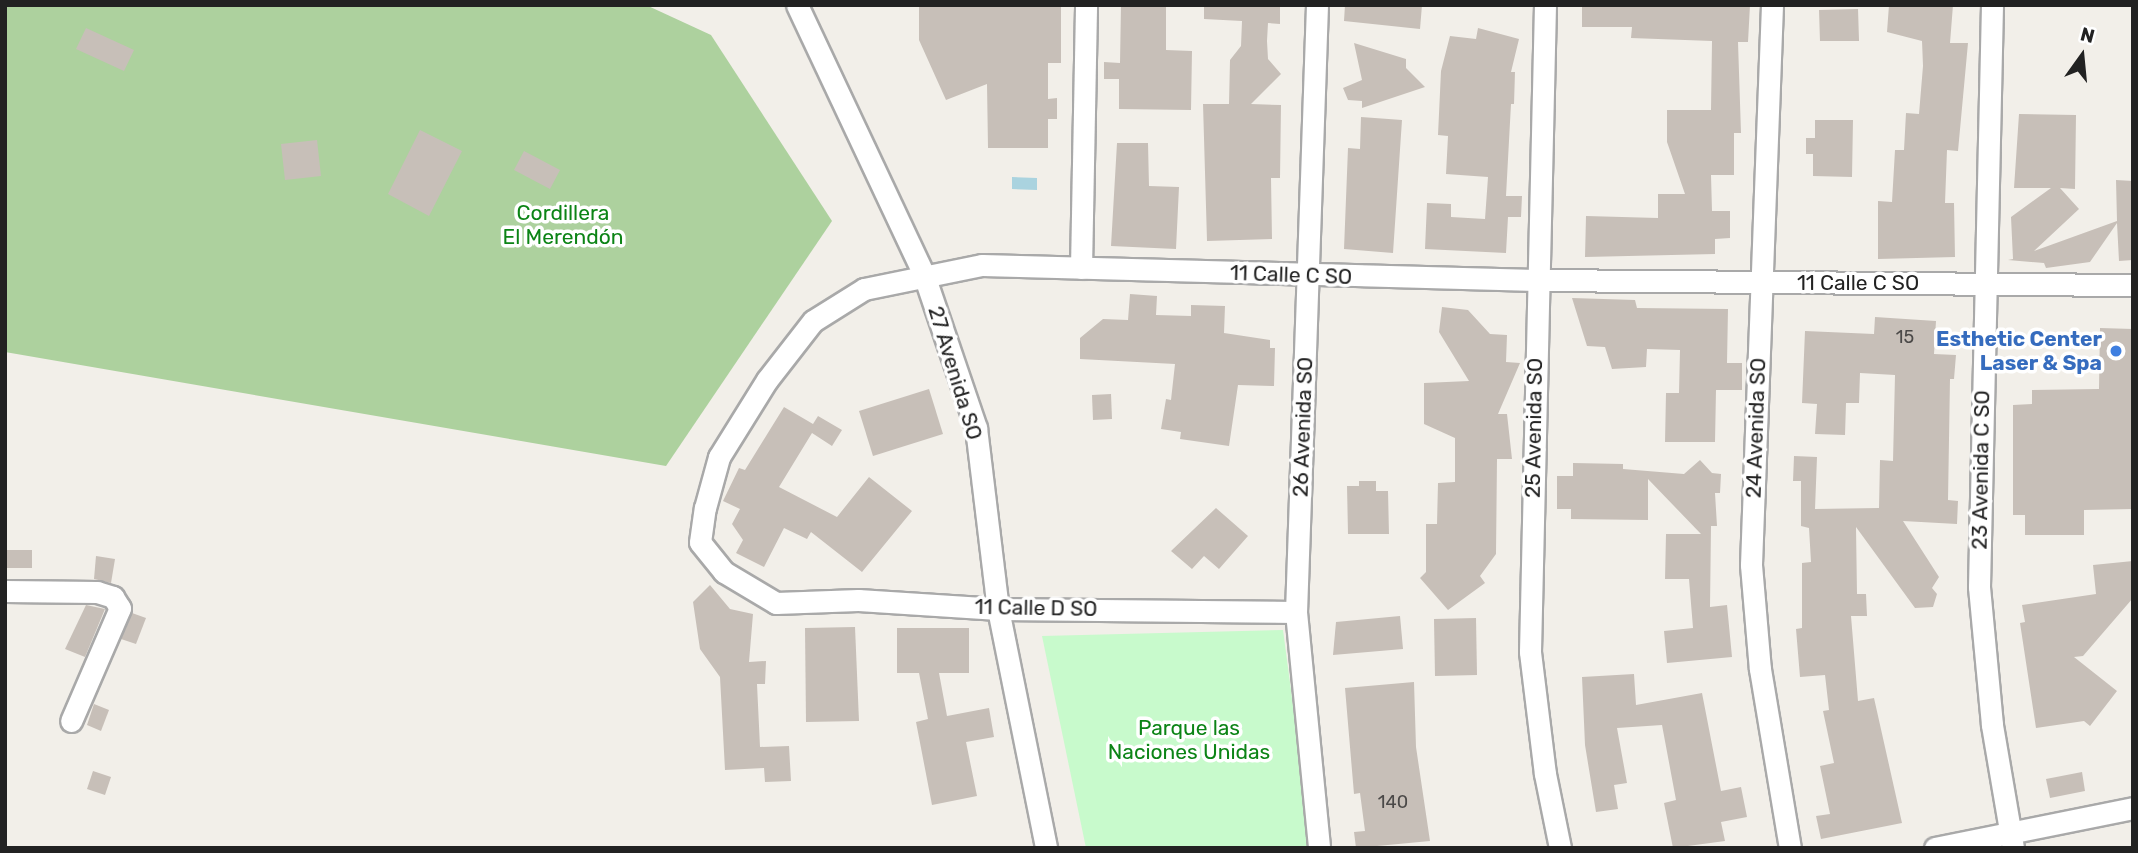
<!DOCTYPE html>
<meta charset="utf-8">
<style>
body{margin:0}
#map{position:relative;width:2138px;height:853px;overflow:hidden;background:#f2efe9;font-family:Rubik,sans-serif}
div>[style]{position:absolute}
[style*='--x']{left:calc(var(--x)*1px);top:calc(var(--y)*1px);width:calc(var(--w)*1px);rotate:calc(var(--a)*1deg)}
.forest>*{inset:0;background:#add19e}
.park>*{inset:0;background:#c8facc}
.water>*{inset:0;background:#aad3df}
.building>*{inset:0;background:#c7bfb8}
.roads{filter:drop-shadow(2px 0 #a9a9a9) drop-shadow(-2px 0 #a9a9a9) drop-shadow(0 2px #a9a9a9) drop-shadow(0 -2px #a9a9a9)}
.minor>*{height:21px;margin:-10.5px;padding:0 10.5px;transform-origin:10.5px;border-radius:10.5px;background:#fff}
.dots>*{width:19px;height:19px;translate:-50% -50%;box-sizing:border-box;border:4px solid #fff;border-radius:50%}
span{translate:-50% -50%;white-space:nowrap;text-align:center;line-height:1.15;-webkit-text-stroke:7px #fff;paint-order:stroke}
.number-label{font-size:18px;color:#4b4948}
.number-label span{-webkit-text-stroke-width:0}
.park-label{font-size:21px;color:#0c8416}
.street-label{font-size:21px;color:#222}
.shop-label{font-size:21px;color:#366cbe;font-weight:700}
.right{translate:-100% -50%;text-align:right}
.frame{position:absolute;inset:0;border:7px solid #222;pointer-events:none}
.north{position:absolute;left:2047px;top:21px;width:70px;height:70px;-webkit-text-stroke:5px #fff;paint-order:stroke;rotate:15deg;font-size:19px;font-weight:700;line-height:28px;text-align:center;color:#222}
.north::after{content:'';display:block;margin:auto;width:24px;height:32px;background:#222;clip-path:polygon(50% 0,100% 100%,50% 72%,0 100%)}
</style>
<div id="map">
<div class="forest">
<i style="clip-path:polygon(5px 5px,646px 5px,711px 35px,832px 221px,666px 466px,5px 352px)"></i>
</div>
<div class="park">
<i style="clip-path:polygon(1283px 630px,1312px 848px,1086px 848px,1042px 636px)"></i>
</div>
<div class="water">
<i style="clip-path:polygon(1012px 177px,1037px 178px,1037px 190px,1012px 189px)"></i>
</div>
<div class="building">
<i style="clip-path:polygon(919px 5px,1061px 5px,1061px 63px,1048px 63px,1048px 99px,1057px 98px,1057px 119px,1048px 119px,1048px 148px,988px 148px,987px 84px,946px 100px,919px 40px)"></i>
<i style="clip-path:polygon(1121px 5px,1166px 5px,1166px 50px,1192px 51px,1191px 110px,1119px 109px,1119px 79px,1104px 79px,1104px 62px,1120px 63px)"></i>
<i style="clip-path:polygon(1204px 5px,1280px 5px,1280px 24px,1268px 23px,1267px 41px,1268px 59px,1281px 74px,1251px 104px,1281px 105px,1280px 178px,1271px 178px,1272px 239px,1207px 241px,1203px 104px,1229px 104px,1230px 60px,1241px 46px,1242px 21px,1204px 19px)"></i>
<i style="clip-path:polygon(1345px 5px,1422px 5px,1420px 29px,1344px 21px)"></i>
<i style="clip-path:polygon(1582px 5px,1750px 5px,1748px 42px,1738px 42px,1741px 133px,1734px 133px,1734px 175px,1711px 175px,1712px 211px,1730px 211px,1730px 238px,1715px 239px,1715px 254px,1585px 257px,1586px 216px,1658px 218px,1658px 194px,1685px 194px,1667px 142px,1667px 110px,1711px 110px,1712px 41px,1631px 38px,1632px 27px,1582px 27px)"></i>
<i style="clip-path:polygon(1889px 5px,1953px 5px,1950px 43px,1968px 43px,1958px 151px,1947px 150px,1945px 203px,1954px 203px,1955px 257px,1878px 259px,1878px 201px,1892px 202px,1895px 150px,1904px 150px,1906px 113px,1919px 114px,1923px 66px,1922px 41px,1887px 32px)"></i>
<i style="clip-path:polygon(1858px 9px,1859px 41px,1820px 41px,1819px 10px)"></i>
<i style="clip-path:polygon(86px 28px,134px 50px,124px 71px,76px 49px)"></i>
<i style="clip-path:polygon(1478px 28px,1519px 39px,1511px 72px,1515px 72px,1514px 104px,1511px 104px,1506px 196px,1522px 196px,1521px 217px,1508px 217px,1506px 253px,1425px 249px,1427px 203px,1451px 204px,1451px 217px,1485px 219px,1488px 177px,1446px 174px,1448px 136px,1438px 135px,1441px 71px,1450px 36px,1476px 39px)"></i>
<i style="clip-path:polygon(1354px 43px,1406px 59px,1406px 68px,1425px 87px,1362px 108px,1362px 101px,1348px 100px,1343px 88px,1362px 80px)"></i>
<i style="clip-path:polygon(2019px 114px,2076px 115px,2075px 189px,2060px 188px,2079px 209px,2034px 251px,2117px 221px,2116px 180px,2133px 181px,2133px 260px,2119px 261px,2117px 223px,2090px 262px,2046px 268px,2044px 263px,2008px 260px,2013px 259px,2011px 217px,2051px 188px,2014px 188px)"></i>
<i style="clip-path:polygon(1361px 117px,1402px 120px,1393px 253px,1344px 249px,1348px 148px,1360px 149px)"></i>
<i style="clip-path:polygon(1815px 120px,1853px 120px,1852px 177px,1813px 176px,1813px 154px,1806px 154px,1806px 138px,1815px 138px)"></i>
<i style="clip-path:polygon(420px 130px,462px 151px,429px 216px,388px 194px)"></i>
<i style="clip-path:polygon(317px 140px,321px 176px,285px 180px,281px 144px)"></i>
<i style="clip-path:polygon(1117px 143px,1148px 143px,1149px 186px,1179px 187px,1176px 249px,1111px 246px)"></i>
<i style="clip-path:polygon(524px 151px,560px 170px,550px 189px,514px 170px)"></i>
<i style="clip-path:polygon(1130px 294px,1157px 296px,1156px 315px,1191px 316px,1191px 305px,1225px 306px,1224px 333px,1270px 340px,1270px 348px,1275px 348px,1274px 386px,1238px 385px,1229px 446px,1180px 439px,1181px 432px,1161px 429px,1166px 399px,1171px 400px,1175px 364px,1080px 359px,1080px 338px,1103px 319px,1128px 320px)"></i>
<i style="clip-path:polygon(1572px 298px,1635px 300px,1637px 308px,1728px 309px,1727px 363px,1742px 363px,1742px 390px,1716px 390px,1715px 442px,1665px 442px,1666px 393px,1679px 393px,1680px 350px,1647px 349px,1646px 367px,1612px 369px,1605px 347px,1587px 346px)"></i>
<i style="clip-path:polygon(1442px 307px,1468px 310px,1490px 334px,1507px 335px,1506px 362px,1520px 363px,1498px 414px,1507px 414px,1512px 459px,1497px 459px,1496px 554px,1480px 576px,1485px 583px,1448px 610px,1420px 578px,1426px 572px,1426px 524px,1437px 524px,1438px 483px,1455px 482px,1455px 438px,1424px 424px,1424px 383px,1469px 381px,1439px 332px)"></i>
<i style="clip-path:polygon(1875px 317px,1936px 321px,1934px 354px,1956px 355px,1954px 379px,1950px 379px,1948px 500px,1958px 501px,1957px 524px,1903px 521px,1939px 577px,1932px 588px,1937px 594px,1933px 607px,1915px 608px,1856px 527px,1857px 594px,1866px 594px,1867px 616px,1851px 616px,1858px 701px,1874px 698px,1902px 823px,1821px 839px,1816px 816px,1830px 814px,1820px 766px,1834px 763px,1823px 711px,1829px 710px,1825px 675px,1800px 677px,1796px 629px,1802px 628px,1802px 563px,1811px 562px,1809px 528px,1801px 526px,1801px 481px,1793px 481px,1794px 456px,1817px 457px,1815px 509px,1879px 508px,1880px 460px,1893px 461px,1895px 375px,1860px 373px,1859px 403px,1846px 403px,1845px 435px,1815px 434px,1817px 404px,1802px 403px,1805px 331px,1874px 334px)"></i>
<i style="clip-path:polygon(2100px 328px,2133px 329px,2133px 509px,2084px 510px,2084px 535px,2025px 535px,2025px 515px,2013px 515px,2013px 405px,2032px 404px,2032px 390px,2099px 389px)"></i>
<i style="clip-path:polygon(929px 389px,943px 434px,873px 456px,859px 411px)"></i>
<i style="clip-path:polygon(1111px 394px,1112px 419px,1093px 420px,1092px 395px)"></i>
<i style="clip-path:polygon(784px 407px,813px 424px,818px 416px,842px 430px,832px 446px,812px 433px,779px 487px,837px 517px,869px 477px,912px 511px,862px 572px,811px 532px,807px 539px,784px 528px,764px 567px,736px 553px,743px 540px,732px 524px,740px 509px,723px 501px,739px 468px,745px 470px)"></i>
<i style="clip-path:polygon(1700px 460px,1712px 473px,1721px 474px,1720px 493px,1715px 493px,1717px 526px,1711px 526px,1710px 607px,1727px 605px,1732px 657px,1667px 663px,1664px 631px,1693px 628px,1689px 579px,1665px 579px,1666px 534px,1701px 534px,1648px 479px,1648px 520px,1571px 519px,1571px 509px,1557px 509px,1557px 476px,1573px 476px,1573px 463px,1623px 464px,1623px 469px,1684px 474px)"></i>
<i style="clip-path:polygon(1359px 481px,1376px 481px,1376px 491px,1388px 491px,1389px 534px,1348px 534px,1347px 486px,1359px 486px)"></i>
<i style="clip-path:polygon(1216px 508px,1248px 536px,1219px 569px,1204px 556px,1192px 569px,1171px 551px)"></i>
<i style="clip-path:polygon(5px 550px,32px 550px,32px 568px,5px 568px)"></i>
<i style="clip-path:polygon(96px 556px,115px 559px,111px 583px,94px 579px)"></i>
<i style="clip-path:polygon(2133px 561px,2133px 598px,2083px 656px,2074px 657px,2117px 691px,2090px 726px,2084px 721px,2036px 728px,2020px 623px,2025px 622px,2022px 605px,2096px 594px,2093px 565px)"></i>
<i style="clip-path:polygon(710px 585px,730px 609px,753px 614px,749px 662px,766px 661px,765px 684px,757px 684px,760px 747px,789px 746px,791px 781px,765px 782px,764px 768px,725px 770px,720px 677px,700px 649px,693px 602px)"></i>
<i style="clip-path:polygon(86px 605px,105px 609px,85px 657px,65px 649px)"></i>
<i style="clip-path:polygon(132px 613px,146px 618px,136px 644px,121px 639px)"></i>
<i style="clip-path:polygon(1400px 616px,1403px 649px,1333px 655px,1336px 622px)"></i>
<i style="clip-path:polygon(1476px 618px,1477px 675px,1435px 676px,1434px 619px)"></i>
<i style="clip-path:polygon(855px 627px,859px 721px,806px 722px,805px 628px)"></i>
<i style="clip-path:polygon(897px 628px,969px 628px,969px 673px,939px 673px,947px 716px,989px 708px,994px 737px,966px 742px,977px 796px,932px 805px,916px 722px,928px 719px,919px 673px,897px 673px)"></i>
<i style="clip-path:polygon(1634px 674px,1636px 705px,1702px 693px,1721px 791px,1741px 787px,1747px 817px,1721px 822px,1725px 841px,1673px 848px,1664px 803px,1676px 800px,1662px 725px,1617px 728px,1627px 783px,1614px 785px,1618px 809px,1596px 812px,1585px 745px,1582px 677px)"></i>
<i style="clip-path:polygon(1414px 682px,1416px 747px,1430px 841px,1356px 848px,1354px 832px,1365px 831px,1360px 793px,1354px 794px,1345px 688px)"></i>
<i style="clip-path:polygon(94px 704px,109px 710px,101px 731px,87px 725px)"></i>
<i style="clip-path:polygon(93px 771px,111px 777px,105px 795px,87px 789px)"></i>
<i style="clip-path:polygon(2082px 772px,2085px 791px,2050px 798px,2046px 779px)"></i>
</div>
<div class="roads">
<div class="minor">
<i style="--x:797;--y:5;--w:298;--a:64.8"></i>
<i style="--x:924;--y:275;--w:162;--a:71.2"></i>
<i style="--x:976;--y:428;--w:182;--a:83.1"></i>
<i style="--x:998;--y:609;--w:244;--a:78.6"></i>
<i style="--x:1317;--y:5;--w:607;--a:91.98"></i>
<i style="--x:1296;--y:612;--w:237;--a:84.4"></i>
<i style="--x:1545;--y:5;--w:647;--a:91.33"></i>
<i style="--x:1530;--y:652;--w:123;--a:83"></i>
<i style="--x:1545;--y:774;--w:76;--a:78.5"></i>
<i style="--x:1772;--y:5;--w:560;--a:92.15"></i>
<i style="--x:1751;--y:565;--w:104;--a:85.1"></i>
<i style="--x:1760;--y:669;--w:181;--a:80.5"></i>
<i style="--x:1992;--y:5;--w:582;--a:91.28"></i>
<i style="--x:1979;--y:587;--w:139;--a:84.6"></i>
<i style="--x:1992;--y:725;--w:125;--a:80.3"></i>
<i style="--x:1081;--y:268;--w:263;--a:-88.9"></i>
<i style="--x:5;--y:591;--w:92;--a:0.6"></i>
<i style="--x:97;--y:592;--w:17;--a:17"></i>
<i style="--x:113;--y:597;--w:13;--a:58"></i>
<i style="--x:120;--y:608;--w:123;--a:113.4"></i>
<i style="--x:1296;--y:612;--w:298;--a:-179.4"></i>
<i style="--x:998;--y:609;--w:140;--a:-176.3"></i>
<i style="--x:858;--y:600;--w:82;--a:177.9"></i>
<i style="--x:776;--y:603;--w:61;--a:-149.2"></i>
<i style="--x:724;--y:572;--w:38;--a:-129"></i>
<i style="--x:700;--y:542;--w:34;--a:-82"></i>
<i style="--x:705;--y:508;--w:53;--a:-74.6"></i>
<i style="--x:719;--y:457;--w:91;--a:-58.1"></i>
<i style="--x:767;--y:380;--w:75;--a:-52.1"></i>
<i style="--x:813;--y:321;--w:60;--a:-32.1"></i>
<i style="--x:864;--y:289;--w:120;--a:-11.5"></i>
<i style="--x:982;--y:265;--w:554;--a:1.55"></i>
<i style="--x:1536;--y:280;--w:597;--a:0.48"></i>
<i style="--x:1935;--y:848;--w:202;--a:-11.4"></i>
</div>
</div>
<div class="dots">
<i style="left:2116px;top:351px;background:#3f7fe0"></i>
</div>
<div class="number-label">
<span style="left:1905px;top:337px">15</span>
<span style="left:1393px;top:802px">140</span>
</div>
<div class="park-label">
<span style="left:563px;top:225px">Cordillera<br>El Merendón</span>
<span style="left:1189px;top:740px">Parque las<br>Naciones Unidas</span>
</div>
<div class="street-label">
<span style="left:1291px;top:275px;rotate:2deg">11 Calle C SO</span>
<span style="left:1858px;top:283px">11 Calle C SO</span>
<span style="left:955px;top:373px;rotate:73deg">27 Avenida SO</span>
<span style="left:1303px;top:427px;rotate:-88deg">26 Avenida SO</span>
<span style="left:1534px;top:428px;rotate:-89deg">25 Avenida SO</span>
<span style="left:1756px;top:428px;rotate:-88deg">24 Avenida SO</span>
<span style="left:1981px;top:470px;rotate:-89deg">23 Avenida C SO</span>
<span style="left:1036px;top:608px;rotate:1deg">11 Calle D SO</span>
</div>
<div class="shop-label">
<span class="right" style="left:2102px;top:351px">Esthetic Center<br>Laser &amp; Spa</span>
</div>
<div class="frame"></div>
<div class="north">N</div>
</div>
